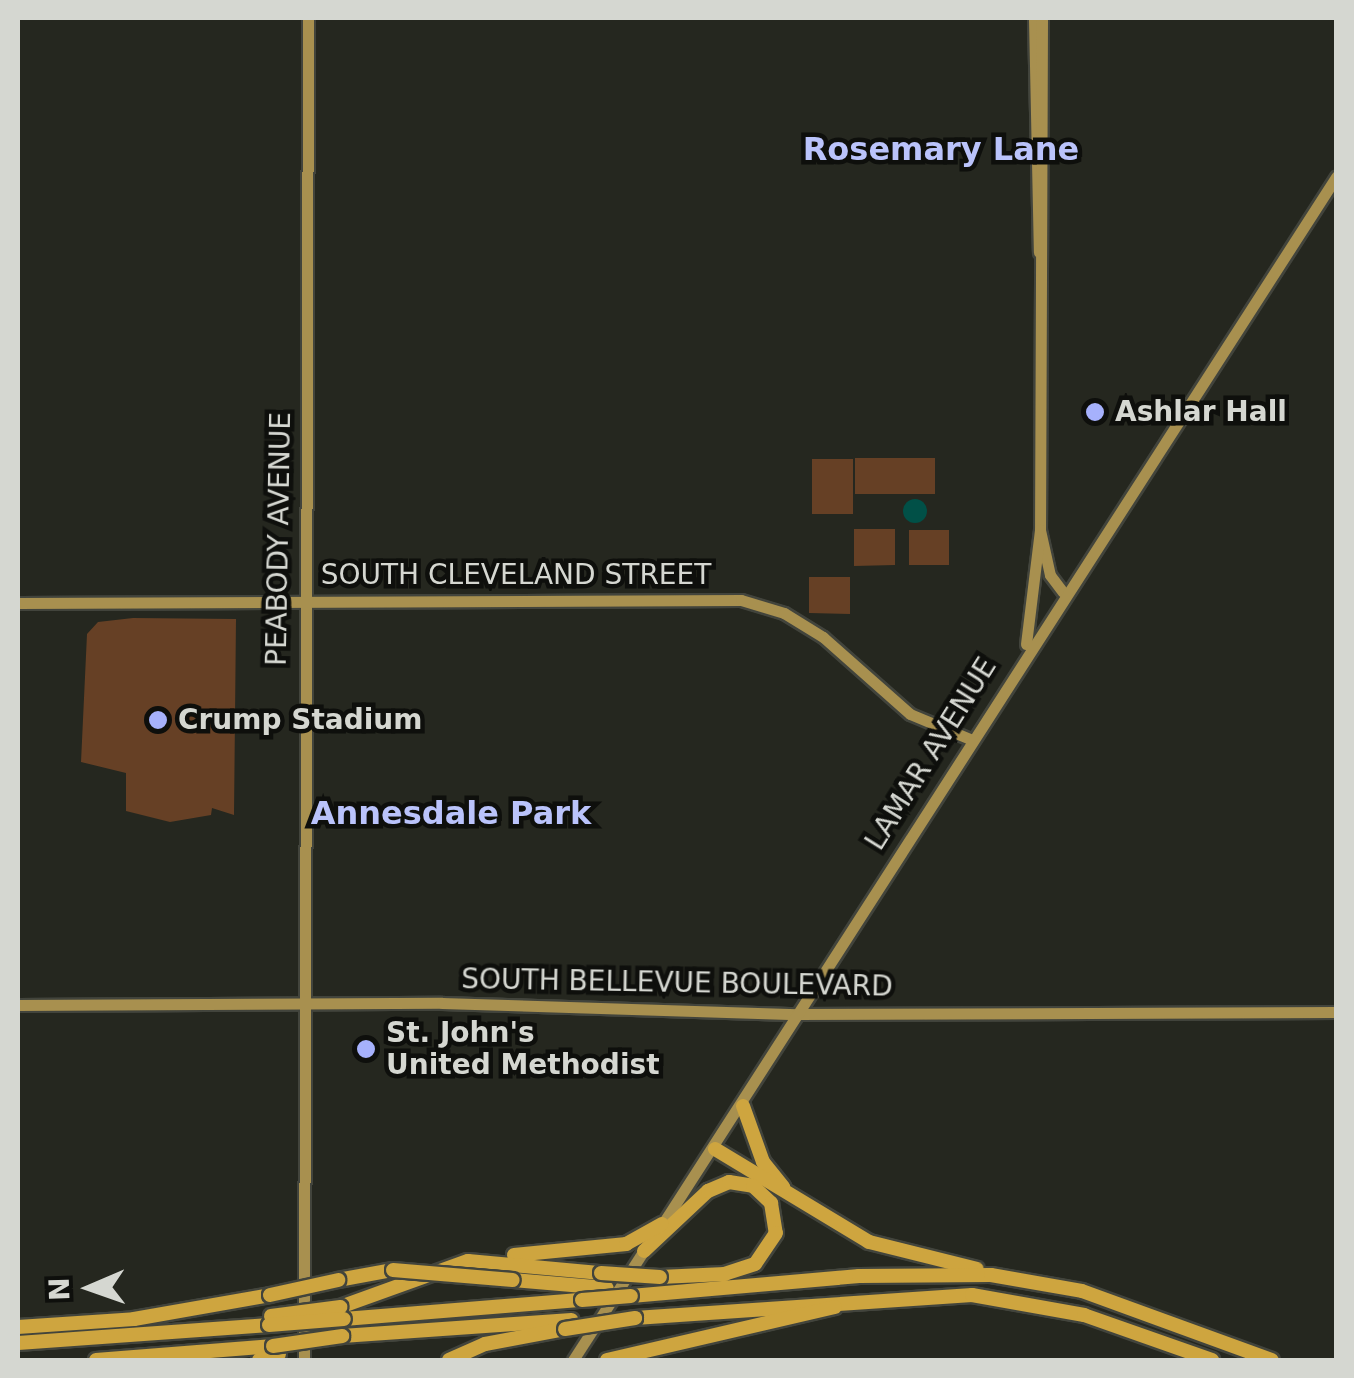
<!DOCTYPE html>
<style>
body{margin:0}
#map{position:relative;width:1354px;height:1378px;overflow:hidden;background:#25271f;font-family:"DejaVu Sans",sans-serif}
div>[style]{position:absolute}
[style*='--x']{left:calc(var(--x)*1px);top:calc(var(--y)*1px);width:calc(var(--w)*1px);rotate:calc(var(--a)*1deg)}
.green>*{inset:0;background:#664025}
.water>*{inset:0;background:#015047}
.round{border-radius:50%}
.roads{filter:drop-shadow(2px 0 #42443c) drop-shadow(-2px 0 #42443c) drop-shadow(0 2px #42443c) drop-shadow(0 -2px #42443c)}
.major>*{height:11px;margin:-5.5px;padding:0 5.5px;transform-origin:5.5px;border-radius:5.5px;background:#a8904f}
.highway>*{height:14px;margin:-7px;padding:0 7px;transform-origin:7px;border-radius:7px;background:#cea53f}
.bridges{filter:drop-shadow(2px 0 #42443c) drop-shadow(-2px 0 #42443c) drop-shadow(0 2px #42443c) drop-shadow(0 -2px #42443c)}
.highway-bridge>*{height:14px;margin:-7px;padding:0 7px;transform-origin:7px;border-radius:7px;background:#cea53f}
.dots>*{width:28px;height:28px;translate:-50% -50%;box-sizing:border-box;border:5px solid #0e0f0c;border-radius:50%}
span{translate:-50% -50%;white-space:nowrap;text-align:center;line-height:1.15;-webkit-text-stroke:9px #0e0f0c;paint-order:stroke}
.poi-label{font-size:28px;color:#d5d7d1;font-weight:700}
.left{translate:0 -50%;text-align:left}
.street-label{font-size:28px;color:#d5d7d1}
.quarter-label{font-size:32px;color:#bac3fb;font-weight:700}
.frame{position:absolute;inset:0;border:20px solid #d5d7d1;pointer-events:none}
.north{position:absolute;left:40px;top:1238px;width:100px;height:100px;-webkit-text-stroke:8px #0e0f0c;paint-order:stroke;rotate:268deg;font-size:28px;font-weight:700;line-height:40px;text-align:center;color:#d5d7d1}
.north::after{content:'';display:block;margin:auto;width:35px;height:45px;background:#d5d7d1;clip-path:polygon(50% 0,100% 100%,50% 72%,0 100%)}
</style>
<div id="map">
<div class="green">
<i style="clip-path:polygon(855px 458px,935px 458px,935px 494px,855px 494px)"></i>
<i style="clip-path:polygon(812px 459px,853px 459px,853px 514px,812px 514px)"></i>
<i style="clip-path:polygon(854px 529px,895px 529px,895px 565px,854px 566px)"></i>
<i style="clip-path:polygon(909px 530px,949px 530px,949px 565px,909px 565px)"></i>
<i style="clip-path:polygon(809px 577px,850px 577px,850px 614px,809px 613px)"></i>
<i style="clip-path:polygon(133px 618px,236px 619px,234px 815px,212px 808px,211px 815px,170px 822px,126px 811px,126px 773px,81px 762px,87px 634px,98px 622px)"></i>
</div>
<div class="water">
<i class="round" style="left:903px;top:499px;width:24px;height:24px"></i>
</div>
<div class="roads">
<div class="major">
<i style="--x:1034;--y:18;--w:234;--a:88.8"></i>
<i style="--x:1042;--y:18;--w:512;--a:90.22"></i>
<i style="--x:1040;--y:530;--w:46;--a:77.5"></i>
<i style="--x:1050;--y:575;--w:21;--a:53"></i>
<i style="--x:18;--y:603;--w:723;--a:-0.24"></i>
<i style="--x:741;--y:600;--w:45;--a:16.8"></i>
<i style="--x:784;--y:613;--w:46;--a:31.6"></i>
<i style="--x:823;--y:637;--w:116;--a:41.5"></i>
<i style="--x:910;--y:714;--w:65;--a:22.6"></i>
<i style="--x:1026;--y:644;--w:115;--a:-83"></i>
<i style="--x:18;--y:1005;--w:424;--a:-0.3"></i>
<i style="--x:442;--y:1003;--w:355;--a:1.8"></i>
<i style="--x:797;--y:1014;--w:539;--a:-0.21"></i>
<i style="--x:660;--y:1228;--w:1250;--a:-57.25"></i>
<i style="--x:304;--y:1360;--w:1342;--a:-89.83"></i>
<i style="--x:573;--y:1360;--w:135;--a:-57.1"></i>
</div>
<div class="highway">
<i style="--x:743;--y:1106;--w:59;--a:70.3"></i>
<i style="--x:763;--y:1162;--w:32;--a:51"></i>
<i style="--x:715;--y:1149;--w:180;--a:31.1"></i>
<i style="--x:869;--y:1242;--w:111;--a:14"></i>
<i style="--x:644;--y:1251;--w:88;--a:-43.2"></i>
<i style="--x:708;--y:1191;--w:23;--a:-23"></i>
<i style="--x:729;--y:1182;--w:24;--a:9"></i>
<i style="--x:753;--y:1186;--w:25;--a:43"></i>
<i style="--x:771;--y:1203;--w:30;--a:81"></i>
<i style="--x:776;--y:1233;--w:37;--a:124"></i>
<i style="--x:755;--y:1264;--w:32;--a:162"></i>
<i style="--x:725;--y:1274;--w:65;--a:177.4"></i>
<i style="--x:514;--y:1255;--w:113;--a:-5.6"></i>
<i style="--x:626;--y:1244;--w:41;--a:-29.1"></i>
<i style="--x:338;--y:1280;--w:56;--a:-10.3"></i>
<i style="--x:513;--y:1280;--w:94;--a:4.9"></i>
<i style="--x:631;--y:1296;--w:229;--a:-5"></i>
<i style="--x:859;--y:1276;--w:132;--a:-0.4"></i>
<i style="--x:991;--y:1275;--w:92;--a:10"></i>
<i style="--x:1082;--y:1291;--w:202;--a:20"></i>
<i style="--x:340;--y:1307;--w:136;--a:-19.8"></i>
<i style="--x:468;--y:1261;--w:134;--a:5.2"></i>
<i style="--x:635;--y:1318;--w:338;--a:-3.9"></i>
<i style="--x:972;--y:1295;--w:114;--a:10.1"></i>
<i style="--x:1084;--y:1315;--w:136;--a:19.4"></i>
<i style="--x:344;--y:1319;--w:239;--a:-4.6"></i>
<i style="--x:18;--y:1327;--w:116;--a:-3.9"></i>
<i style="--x:134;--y:1319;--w:138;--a:-10"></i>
<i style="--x:342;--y:1336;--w:230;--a:-4"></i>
<i style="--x:18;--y:1343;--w:252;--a:-4.1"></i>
<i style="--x:96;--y:1360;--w:178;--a:-4.5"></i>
<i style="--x:259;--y:1360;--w:21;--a:-17"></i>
<i style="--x:449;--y:1360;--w:39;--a:-24"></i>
<i style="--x:485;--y:1344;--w:81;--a:-10.6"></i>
<i style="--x:607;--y:1360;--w:234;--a:-13.1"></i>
</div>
</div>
<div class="bridges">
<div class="highway-bridge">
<i style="--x:393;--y:1270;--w:120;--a:4.8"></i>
<i style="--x:601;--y:1273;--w:59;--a:3.9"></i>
<i style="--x:270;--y:1295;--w:70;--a:-12.4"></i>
<i style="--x:582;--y:1300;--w:49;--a:-4.7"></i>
<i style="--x:271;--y:1316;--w:70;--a:-7.4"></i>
<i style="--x:269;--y:1325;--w:75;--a:-4.6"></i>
<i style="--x:565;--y:1329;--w:71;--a:-8.9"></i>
<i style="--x:273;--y:1346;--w:70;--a:-8.2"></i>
</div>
</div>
<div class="dots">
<i style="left:1095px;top:412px;background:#a6b1fc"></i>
<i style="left:158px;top:720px;background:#a6b1fc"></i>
<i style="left:366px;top:1049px;background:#a6b1fc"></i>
</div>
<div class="poi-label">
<span class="left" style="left:1115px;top:412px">Ashlar Hall</span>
<span class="left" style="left:178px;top:720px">Crump Stadium</span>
<span class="left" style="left:386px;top:1049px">St. John's<br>United Methodist</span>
</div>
<div class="street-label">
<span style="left:279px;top:539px;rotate:-89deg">PEABODY AVENUE</span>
<span style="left:516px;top:575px">SOUTH CLEVELAND STREET</span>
<span style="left:931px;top:754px;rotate:-58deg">LAMAR AVENUE</span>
<span style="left:677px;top:983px;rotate:1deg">SOUTH BELLEVUE BOULEVARD</span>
</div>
<div class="quarter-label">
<span style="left:941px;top:149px">Rosemary Lane</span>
<span style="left:451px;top:813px">Annesdale Park</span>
</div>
<div class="frame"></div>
<div class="north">N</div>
</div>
